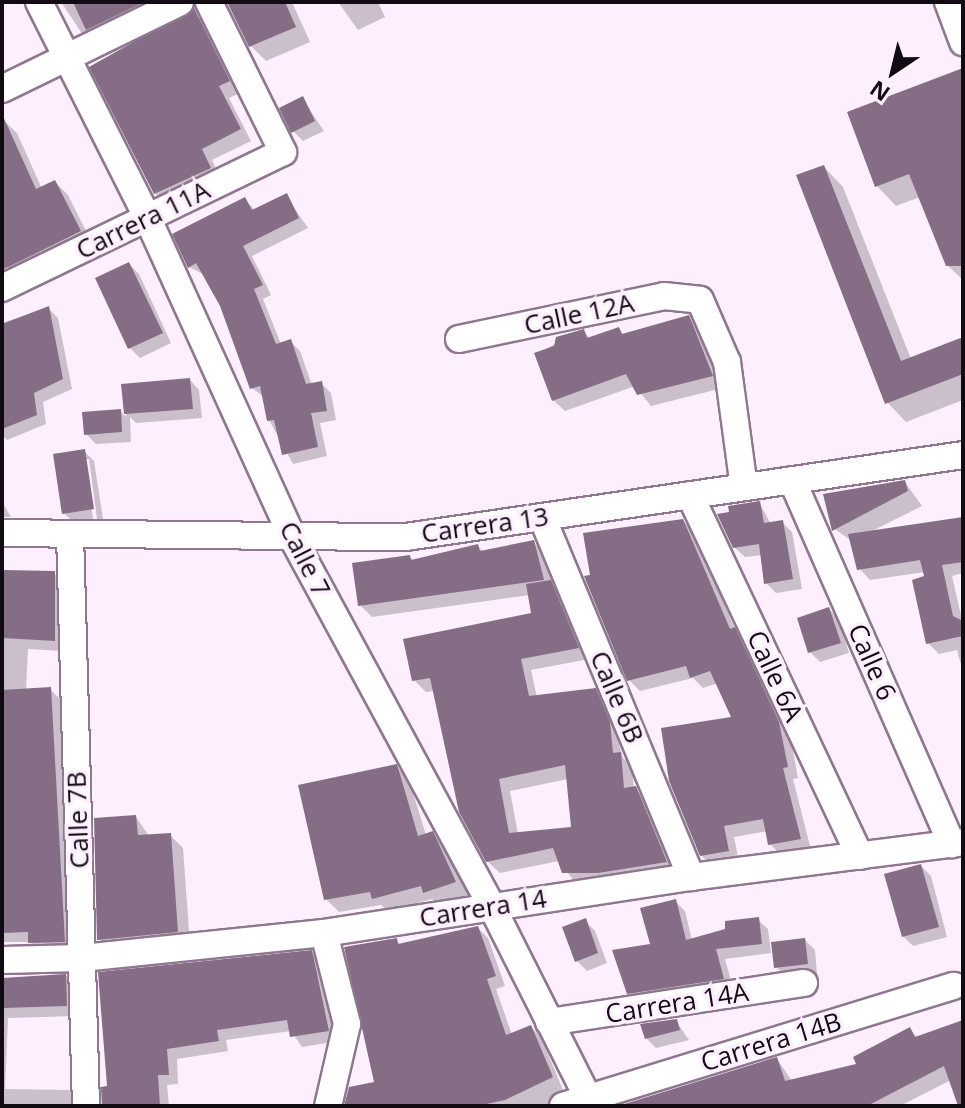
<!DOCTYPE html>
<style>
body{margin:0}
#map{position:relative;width:965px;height:1108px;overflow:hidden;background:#feefff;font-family:"Open Sans",sans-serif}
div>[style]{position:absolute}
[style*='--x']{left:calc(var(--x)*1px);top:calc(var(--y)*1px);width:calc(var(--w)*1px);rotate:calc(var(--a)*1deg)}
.shadow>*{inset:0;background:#0003}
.building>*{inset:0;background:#846d85}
.roads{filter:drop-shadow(2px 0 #8e778f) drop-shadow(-2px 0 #8e778f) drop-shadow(0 2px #8e778f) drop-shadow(0 -2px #8e778f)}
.street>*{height:26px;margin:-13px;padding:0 13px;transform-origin:13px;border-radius:13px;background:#fff}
span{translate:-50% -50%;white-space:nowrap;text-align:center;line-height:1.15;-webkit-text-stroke:7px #feefff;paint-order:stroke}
.street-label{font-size:26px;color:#130b13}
.frame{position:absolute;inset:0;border:4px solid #130b13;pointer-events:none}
.north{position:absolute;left:853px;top:32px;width:80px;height:80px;-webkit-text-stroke:6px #feefff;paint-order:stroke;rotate:215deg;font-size:22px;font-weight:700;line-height:32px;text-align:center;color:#130b13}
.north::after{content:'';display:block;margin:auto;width:28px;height:36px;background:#130b13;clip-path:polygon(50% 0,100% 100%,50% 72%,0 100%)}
</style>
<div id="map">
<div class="shadow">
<i style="clip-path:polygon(61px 2px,171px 2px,85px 38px)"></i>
<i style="clip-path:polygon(229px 2px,292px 2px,310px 42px,266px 61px,251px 46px)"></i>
<i style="clip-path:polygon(338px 2px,378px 2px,385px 17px,358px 30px)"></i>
<i style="clip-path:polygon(196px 15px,207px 26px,240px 93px,229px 98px,251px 141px,212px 160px,221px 180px,167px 205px,155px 193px)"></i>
<i style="clip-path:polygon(963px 71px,963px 280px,947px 265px,920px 197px,896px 206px,877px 186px)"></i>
<i style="clip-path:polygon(302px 98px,324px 131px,303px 141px,293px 131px)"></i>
<i style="clip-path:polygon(3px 120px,17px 133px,42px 189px,55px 182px,68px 195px,93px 245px,20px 281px,2px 260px)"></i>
<i style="clip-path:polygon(824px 167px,843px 187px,911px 359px,963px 339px,963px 400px,906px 422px,887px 402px)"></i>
<i style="clip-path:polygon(286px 196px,308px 228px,252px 256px,271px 295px,263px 299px,281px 344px,290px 341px,300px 351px,312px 385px,321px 383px,331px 393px,336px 420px,320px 423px,327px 456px,293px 464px,269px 420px,264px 397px,252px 388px,222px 305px,203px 274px,189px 267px,245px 200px,256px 211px)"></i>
<i style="clip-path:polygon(129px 264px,139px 274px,171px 343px,140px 358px,130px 348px)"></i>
<i style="clip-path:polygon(48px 308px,58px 318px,72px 389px,43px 402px,46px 424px,7px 440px,2px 435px,2px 323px)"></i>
<i style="clip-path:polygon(688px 317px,700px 329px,723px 388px,651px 406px,635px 386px,565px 411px,553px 400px,537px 354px,573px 334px,583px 331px,591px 339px,618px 329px,625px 336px)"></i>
<i style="clip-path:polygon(190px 380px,199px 390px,202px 418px,136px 423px,130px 417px,131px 442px,96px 444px,86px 434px,120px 411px,126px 417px,123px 386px)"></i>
<i style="clip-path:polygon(evenodd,84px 451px,94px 461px,103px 519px,74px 523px,64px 513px,84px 451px,85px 459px,89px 459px,97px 519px,93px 519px,85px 459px)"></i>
<i style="clip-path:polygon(905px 482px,922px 506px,870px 532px,963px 519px,963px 573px,952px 576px,963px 624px,963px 672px,957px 650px,939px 654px,928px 643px,925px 572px,870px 580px,859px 568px,852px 541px,833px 528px)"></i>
<i style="clip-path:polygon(2px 502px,11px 517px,2px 517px)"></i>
<i style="clip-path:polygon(760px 504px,771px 524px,782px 522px,792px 532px,802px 589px,776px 593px,766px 583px,762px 555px,745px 557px,734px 547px)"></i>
<i style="clip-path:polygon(683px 521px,694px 532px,736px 632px,790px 735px,798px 778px,793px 779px,811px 850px,781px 855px,770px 844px,768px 831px,734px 837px,739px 862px,713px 867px,701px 855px,734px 719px,718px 683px,703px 688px,693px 678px,640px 691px,629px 680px)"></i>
<i style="clip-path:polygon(evenodd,534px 543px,546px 555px,553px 585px,562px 595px,589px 659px,531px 670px,537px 697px,595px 690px,607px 703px,623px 758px,632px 766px,634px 789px,648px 801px,678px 873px,576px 884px,559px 861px,500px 873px,487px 861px,435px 691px,426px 692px,414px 680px,533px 614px,530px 595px,372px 617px,360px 605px,410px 557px,414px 561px,478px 546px,484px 553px,534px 543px,568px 779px,573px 829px,518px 834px,510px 791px,568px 779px)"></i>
<i style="clip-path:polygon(2px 572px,54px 573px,65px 584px,64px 651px,28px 649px,26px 690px,50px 689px,61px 700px,75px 952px,41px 953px,30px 942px,2px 942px)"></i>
<i style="clip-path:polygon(829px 609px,839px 619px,849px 653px,820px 662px,810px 652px)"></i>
<i style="clip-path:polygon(396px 766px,409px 780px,426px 835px,432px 833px,445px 846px,468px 895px,438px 905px,432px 899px,388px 911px,381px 905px,339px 912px,326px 899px)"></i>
<i style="clip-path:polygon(136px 817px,149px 836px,170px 835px,183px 848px,190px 944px,112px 952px,99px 939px)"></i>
<i style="clip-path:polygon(921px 866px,931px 876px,947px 937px,913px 946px,903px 936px)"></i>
<i style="clip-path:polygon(675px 901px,685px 911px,692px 940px,758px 920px,768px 929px,771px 953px,725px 959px,733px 988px,639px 1003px,629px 993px)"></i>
<i style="clip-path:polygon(585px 921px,595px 931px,607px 963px,587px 971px,577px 961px)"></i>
<i style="clip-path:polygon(478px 928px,488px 938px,505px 986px,496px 989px,512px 1035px,531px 1027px,541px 1037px,568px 1102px,564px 1106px,346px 1106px,377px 1083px,396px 940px,401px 945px)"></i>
<i style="clip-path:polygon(805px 940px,815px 950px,817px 974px,786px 977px,776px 967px)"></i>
<i style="clip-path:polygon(311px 952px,322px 963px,339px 1041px,302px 1047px,291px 1031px,226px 1040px,228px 1051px,177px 1059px,178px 1084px,167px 1085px,169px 1106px,102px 1106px,109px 1088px,100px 974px)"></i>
<i style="clip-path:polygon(66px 976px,76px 987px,77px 1016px,8px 1018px,5px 1089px,69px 1090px,79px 1106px,2px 1106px,2px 982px)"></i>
<i style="clip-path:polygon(676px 1021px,689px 1040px,656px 1048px,646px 1038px)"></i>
<i style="clip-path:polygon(963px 1022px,963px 1106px,951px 1080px,900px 1106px,624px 1106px,777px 1059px,792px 1081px,859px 1065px,910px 1030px,918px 1038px)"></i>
</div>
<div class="building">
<i style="clip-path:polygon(73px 2px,144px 2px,86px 30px)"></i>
<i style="clip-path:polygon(227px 2px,285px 2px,296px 27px,249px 47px)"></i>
<i style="clip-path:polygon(194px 8px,230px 81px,219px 86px,241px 129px,202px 149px,211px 168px,154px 194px,89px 67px)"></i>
<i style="clip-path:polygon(963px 68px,963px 266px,946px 266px,909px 174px,875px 187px,847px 112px)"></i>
<i style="clip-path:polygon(303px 96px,315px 121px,291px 133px,279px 108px)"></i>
<i style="clip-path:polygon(2px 114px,36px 189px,55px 180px,81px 231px,2px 270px)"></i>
<i style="clip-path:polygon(824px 165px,901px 361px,963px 337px,963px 374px,885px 404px,796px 175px)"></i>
<i style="clip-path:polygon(287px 193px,299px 218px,243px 246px,263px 285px,254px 289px,276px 344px,291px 339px,306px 384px,322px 381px,327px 411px,311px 413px,318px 447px,282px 455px,274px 420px,267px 421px,260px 386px,250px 389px,220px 306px,196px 263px,188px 268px,172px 234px,245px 197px,252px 210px)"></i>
<i style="clip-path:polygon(129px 262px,163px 333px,128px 349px,95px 278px)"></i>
<i style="clip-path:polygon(49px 306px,63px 379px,34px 393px,37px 415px,2px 429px,2px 324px)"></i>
<i style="clip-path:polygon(689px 315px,713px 376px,637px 395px,626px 374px,552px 401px,534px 353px,554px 346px,556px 337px,584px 329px,587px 338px,619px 327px,622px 334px)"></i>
<i style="clip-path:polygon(190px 378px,193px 409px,124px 414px,121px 384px)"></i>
<i style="clip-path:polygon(121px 409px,122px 432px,84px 435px,82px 412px)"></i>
<i style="clip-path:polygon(85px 449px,94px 509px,62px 514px,53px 454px)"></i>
<i style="clip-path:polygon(905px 480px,908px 491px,832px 531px,823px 494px)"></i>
<i style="clip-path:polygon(760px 501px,764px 523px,783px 520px,793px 579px,764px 584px,759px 544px,733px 548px,717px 514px,729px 512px,728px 506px)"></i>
<i style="clip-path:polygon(963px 517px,963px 562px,942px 565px,953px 616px,963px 621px,963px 636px,926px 644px,912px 580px,924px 576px,920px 560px,857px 570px,848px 534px)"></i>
<i style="clip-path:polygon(683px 519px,730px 629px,735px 627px,779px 722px,788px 767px,783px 768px,801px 839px,768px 845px,763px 819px,724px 826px,729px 851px,700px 856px,669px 781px,661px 728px,731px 717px,710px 671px,690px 678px,686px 666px,627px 681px,584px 576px,590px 575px,583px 533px)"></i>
<i style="clip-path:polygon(534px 540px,544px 580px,358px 606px,352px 563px,410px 555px,411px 560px,478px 544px,480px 551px)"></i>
<i style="clip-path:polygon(2px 570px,55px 571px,55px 641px,2px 638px)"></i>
<i style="clip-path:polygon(evenodd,551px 580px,579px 648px,521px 659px,529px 696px,596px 688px,610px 722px,613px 753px,621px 752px,624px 788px,636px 786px,667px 862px,598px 873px,562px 873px,553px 848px,486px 862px,459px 812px,430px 678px,412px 681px,403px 639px,531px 613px,526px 584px,551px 580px,565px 765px,571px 827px,509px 833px,499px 779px,565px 765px)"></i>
<i style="clip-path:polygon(829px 607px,841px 643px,808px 653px,797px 618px)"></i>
<i style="clip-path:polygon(51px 687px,65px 942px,28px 943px,28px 932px,2px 933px,2px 690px)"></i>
<i style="clip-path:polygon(397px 764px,418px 836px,433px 831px,456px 882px,423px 893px,421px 886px,372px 899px,370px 892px,324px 900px,298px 785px)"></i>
<i style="clip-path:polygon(136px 815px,138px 835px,171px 833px,178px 932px,97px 940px,94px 818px)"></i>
<i style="clip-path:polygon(921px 864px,939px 927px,902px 937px,884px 874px)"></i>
<i style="clip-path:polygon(676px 899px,686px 940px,725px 929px,725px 921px,759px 917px,762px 944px,716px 949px,724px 979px,627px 994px,612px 950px,650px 944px,640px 908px)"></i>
<i style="clip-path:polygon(586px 918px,598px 953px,575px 962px,562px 927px)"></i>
<i style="clip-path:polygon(478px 926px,496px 976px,487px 979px,506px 1035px,531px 1025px,553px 1077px,505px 1100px,477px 1106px,344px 1106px,349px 1087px,374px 1082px,344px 947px,397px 938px,398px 944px)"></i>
<i style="clip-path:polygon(805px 938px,808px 964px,774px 968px,771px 942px)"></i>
<i style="clip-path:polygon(312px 950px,329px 1031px,290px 1037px,287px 1020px,217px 1030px,219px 1041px,167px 1049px,169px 1075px,158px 1075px,160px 1106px,102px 1106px,101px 1087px,107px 1086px,98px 972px)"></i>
<i style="clip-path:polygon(66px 974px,67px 1006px,3px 1008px,2px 978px)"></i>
<i style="clip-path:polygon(677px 1019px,680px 1030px,645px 1039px,640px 1024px)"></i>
<i style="clip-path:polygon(963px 1020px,963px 1106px,958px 1106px,944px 1066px,867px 1106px,618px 1106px,777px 1057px,785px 1081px,856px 1064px,853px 1057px,910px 1027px,915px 1037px)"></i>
</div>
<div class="roads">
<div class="street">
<i style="--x:39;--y:2;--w:243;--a:63.3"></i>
<i style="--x:148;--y:219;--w:349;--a:65.6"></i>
<i style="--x:292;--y:537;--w:421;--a:61.6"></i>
<i style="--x:492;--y:907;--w:223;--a:63.3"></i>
<i style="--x:948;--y:2;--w:43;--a:69.4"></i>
<i style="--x:2;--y:89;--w:198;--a:-26"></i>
<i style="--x:2;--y:288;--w:312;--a:-25.8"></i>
<i style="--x:283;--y:152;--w:167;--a:-116.3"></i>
<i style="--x:459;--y:339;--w:209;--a:-11.8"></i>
<i style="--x:664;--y:296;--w:36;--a:6"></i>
<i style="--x:700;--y:300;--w:68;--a:66.5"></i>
<i style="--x:727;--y:362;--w:126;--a:82.3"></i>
<i style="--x:792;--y:480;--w:398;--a:66.3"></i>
<i style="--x:690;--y:495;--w:399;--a:64.8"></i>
<i style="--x:542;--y:517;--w:390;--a:67.5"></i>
<i style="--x:2;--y:533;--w:404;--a:0.6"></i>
<i style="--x:406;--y:537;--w:563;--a:-8.37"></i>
<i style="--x:70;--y:534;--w:572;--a:88.4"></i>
<i style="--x:324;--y:933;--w:94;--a:75.8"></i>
<i style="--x:347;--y:1024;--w:84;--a:103"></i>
<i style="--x:2;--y:960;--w:80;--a:-1.4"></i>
<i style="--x:82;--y:958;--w:243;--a:-5.9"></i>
<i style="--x:324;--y:933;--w:371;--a:-8.7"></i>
<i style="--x:691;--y:877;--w:274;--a:-7.3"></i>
<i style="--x:549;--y:1022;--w:258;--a:-8.7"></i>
<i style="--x:563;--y:1106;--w:409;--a:-17.1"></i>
</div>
</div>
<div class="street-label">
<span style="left:143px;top:220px;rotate:-26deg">Carrera 11A</span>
<span style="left:579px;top:314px;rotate:-12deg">Calle 12A</span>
<span style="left:485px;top:525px;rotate:-8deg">Carrera 13</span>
<span style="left:305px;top:559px;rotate:63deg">Calle 7</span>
<span style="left:872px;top:662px;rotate:66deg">Calle 6</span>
<span style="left:775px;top:676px;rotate:65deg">Calle 6A</span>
<span style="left:617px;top:697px;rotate:67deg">Calle 6B</span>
<span style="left:78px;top:820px;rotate:-92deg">Calle 7B</span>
<span style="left:483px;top:908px;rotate:-9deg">Carrera 14</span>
<span style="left:677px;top:1003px;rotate:-9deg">Carrera 14A</span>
<span style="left:771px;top:1042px;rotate:-17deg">Carrera 14B</span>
</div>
<div class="frame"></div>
<div class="north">N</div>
</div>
